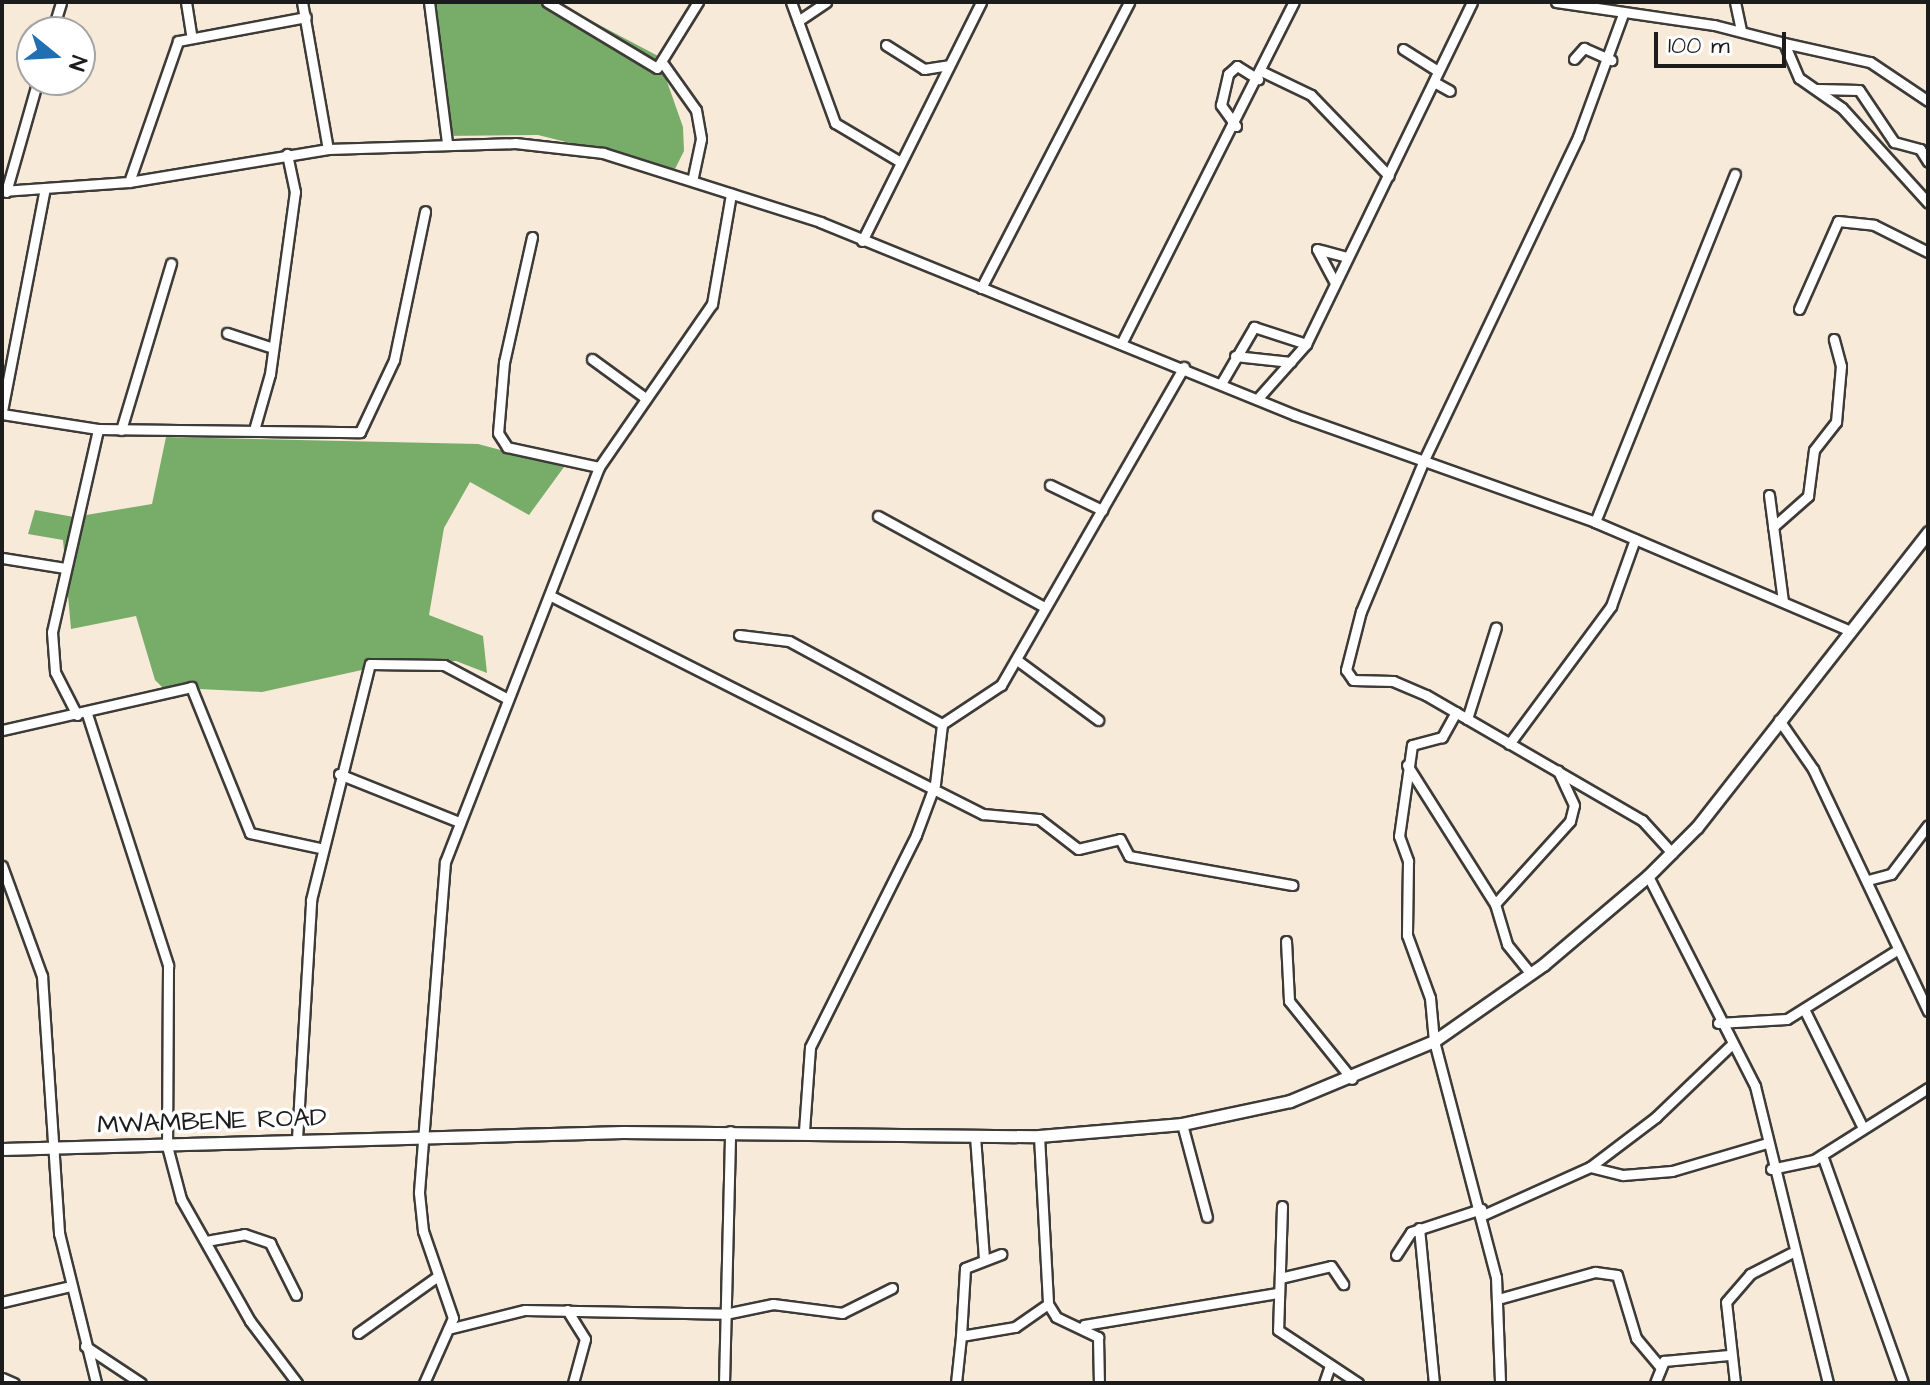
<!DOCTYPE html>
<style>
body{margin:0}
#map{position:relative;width:1930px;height:1385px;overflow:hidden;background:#f8ead9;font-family:"Architects Daughter",sans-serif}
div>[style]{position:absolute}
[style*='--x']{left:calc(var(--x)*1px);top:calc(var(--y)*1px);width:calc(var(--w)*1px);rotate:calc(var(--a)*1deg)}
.forest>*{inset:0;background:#78ac69}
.roads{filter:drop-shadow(2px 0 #3d3b38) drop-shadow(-2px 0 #3d3b38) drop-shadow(0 2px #3d3b38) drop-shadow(0 -2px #3d3b38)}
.minor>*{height:9px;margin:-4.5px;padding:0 4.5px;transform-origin:4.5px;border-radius:4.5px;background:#fff}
.tertiary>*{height:11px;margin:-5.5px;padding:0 5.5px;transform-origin:5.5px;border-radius:5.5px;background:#fff}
span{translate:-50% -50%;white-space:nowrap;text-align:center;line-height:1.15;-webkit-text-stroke:7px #fff;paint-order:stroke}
.street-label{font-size:26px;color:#1c1c1c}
.frame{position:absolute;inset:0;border:4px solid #1c1c1c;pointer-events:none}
.north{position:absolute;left:16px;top:16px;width:80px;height:80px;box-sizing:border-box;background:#fff;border:2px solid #a4a4a4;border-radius:50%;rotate:108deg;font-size:22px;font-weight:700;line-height:32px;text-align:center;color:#1c1c1c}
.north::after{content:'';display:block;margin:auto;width:28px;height:36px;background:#1f6fb2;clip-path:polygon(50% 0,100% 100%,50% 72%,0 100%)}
.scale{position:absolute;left:1654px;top:32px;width:132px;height:36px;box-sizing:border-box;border:4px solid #1c1c1c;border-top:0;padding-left:10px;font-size:24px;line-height:28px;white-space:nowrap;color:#1c1c1c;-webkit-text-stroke:6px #fff;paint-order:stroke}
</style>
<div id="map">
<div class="forest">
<i style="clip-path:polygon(423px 2px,556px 2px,658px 56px,683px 127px,684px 151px,675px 169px,538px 135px,442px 136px)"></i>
<i style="clip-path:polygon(166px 437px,478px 444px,564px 467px,529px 515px,470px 482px,444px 528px,429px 615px,483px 636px,487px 673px,456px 661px,371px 668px,262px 692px,199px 689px,174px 699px,155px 680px,136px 616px,71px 629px,63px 540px,28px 534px,35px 510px,74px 517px,152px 504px)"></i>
</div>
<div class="roads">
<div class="minor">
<i style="--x:186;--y:2;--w:32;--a:81"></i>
<i style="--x:302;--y:2;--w:149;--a:80"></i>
<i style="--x:429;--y:2;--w:141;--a:82.7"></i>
<i style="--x:547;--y:2;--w:128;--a:31"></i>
<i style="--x:657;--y:68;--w:78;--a:-58.2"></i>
<i style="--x:791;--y:2;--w:129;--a:70"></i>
<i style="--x:835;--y:123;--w:74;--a:30.7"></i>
<i style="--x:1556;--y:2;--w:160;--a:8.3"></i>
<i style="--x:1714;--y:25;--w:72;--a:14.4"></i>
<i style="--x:1784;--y:43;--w:38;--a:67"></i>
<i style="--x:1799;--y:78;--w:52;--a:34.9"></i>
<i style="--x:1842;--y:108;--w:128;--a:47.8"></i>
<i style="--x:1735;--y:2;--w:30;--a:78"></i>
<i style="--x:1623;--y:14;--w:131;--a:110.1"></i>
<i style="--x:1578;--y:137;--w:358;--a:115.5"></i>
<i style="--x:1424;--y:460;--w:164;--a:112.6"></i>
<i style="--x:1361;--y:611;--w:61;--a:104.3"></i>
<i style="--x:1346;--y:670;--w:12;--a:55"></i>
<i style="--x:1353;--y:680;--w:40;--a:1.4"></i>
<i style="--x:1393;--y:681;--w:36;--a:23"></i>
<i style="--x:1426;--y:695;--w:250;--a:30.1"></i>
<i style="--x:1642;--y:820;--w:45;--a:47.7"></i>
<i style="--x:798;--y:21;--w:34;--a:-34"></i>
<i style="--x:52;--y:32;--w:31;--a:-73"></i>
<i style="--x:1784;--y:43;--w:88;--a:12.5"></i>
<i style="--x:1870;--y:62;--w:70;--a:33.9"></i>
<i style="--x:886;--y:45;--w:45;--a:32.3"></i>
<i style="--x:924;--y:69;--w:25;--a:-9"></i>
<i style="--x:1403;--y:49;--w:41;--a:32.2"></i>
<i style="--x:1574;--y:59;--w:15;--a:-48"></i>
<i style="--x:1584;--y:48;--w:30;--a:24"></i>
<i style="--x:664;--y:65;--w:55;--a:54.6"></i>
<i style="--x:696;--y:110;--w:29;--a:80"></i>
<i style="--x:701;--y:139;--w:39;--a:102"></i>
<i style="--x:1261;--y:71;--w:55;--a:25.6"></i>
<i style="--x:1311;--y:95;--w:112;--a:46.1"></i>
<i style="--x:1434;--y:82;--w:18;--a:29"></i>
<i style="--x:1817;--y:89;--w:42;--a:1.4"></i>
<i style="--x:1859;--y:90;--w:63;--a:56.1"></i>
<i style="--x:1894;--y:142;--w:27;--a:15"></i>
<i style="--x:1920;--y:149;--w:15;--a:58"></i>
<i style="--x:1236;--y:126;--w:26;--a:-126"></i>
<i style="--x:1221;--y:105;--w:32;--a:-77"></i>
<i style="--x:1228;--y:74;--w:12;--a:-42"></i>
<i style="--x:1237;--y:66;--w:25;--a:32"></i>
<i style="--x:129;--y:182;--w:149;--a:-70.8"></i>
<i style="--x:178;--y:41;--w:130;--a:-10.6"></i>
<i style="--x:2;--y:191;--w:127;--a:-4.1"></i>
<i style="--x:129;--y:182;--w:202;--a:-9.4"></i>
<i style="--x:328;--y:149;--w:187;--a:-1.8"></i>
<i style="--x:515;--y:143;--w:89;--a:6.5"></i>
<i style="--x:603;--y:153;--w:228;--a:17.6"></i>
<i style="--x:820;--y:222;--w:513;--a:22.11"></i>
<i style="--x:1295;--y:415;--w:319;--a:19.6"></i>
<i style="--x:1595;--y:522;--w:273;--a:23.1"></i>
<i style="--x:6;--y:192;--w:116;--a:-74.1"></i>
<i style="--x:532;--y:237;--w:128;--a:102.6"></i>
<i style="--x:504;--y:362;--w:71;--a:94.8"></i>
<i style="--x:498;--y:433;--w:17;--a:57"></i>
<i style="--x:507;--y:447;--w:94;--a:12.3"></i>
<i style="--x:862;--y:241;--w:267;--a:-63.5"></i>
<i style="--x:1335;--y:283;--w:38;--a:-118"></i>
<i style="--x:1317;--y:249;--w:31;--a:15"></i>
<i style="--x:981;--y:288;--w:322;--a:-62.6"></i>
<i style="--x:1799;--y:309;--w:96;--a:-66.1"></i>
<i style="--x:1838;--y:221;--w:36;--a:6"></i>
<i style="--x:1874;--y:225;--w:60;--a:26.6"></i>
<i style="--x:227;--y:333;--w:48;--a:18.1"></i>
<i style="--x:1121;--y:344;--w:383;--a:-63.2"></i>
<i style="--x:1235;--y:356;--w:56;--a:6.1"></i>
<i style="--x:592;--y:359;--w:64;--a:36.2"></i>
<i style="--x:1222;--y:382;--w:64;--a:-59.8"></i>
<i style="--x:1254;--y:327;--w:55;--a:18.1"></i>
<i style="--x:1259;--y:397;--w:71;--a:-48.4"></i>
<i style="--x:1306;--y:344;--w:380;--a:-64.1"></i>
<i style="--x:2;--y:411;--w:223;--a:-79.1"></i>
<i style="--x:2;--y:414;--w:97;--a:8.9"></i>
<i style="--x:98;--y:429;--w:262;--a:0.7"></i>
<i style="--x:360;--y:432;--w:80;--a:-64.7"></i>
<i style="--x:394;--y:360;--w:152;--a:-78.2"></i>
<i style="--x:121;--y:430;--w:174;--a:-73.3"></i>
<i style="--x:254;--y:430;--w:58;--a:-74.1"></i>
<i style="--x:270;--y:374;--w:184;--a:-82.2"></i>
<i style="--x:295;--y:192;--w:39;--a:-102"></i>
<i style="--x:1050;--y:485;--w:58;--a:25.7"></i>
<i style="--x:1769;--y:495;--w:107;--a:82.5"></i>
<i style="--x:878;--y:516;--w:189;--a:28.7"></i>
<i style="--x:1595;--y:522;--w:375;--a:-68.1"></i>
<i style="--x:1773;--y:527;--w:47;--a:-41.5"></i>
<i style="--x:1808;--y:496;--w:46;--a:-82.6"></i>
<i style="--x:1814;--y:450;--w:36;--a:-52"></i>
<i style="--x:1836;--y:422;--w:56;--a:-84.9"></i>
<i style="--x:1841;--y:366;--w:28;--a:-105"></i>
<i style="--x:2;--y:558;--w:64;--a:9"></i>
<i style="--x:553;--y:597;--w:482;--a:26.8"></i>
<i style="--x:983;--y:814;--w:56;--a:5.1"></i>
<i style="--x:1039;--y:819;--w:49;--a:37.6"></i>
<i style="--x:1078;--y:849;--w:43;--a:-13.4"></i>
<i style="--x:1120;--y:839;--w:19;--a:62"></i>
<i style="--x:1129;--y:856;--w:166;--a:10.1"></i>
<i style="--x:739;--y:635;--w:50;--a:6.8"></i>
<i style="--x:789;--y:641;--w:174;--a:28.5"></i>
<i style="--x:1017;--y:660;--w:101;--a:36.5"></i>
<i style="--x:1456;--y:712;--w:29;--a:119"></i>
<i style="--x:1442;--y:737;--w:31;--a:165"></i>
<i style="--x:1412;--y:745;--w:92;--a:98.1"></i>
<i style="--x:1399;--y:836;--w:27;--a:70"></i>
<i style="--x:1408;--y:861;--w:74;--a:90.8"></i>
<i style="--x:1407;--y:935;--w:67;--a:69.9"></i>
<i style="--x:1430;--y:998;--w:43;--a:84.7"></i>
<i style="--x:1434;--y:1041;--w:244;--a:75.3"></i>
<i style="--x:1496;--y:1277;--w:106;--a:87.8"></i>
<i style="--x:87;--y:714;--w:264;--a:72.1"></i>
<i style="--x:168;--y:965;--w:181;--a:90.3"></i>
<i style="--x:167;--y:1146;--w:55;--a:75.2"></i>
<i style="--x:181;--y:1199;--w:140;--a:60.5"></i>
<i style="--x:250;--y:1321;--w:78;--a:52.8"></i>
<i style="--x:77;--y:715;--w:48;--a:-117.1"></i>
<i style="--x:55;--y:672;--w:40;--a:-94.3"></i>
<i style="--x:52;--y:632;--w:208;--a:-77.2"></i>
<i style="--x:1467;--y:719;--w:96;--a:-72.5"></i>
<i style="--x:1779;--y:720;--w:60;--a:55.2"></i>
<i style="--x:1813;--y:769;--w:268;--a:64.6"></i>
<i style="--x:2;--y:730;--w:194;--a:-12.8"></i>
<i style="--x:191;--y:687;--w:157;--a:68"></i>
<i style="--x:250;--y:833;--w:72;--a:12.1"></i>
<i style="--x:1509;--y:744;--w:172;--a:-53.5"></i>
<i style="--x:1611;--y:606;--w:71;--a:-70.3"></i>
<i style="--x:1407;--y:765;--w:165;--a:57.7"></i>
<i style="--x:339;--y:774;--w:129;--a:21.8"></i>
<i style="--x:2;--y:866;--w:117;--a:70"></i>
<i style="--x:42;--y:976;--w:258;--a:86.2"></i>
<i style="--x:59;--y:1233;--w:154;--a:76.1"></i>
<i style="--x:1648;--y:876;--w:236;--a:63"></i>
<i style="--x:1755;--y:1086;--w:306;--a:76.2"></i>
<i style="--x:1868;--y:880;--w:24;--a:-15"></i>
<i style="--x:1891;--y:874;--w:61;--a:-52.9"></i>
<i style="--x:1286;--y:941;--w:60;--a:87.1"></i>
<i style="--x:1289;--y:1001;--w:100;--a:51.1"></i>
<i style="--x:1531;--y:974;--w:38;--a:-129"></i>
<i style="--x:1507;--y:944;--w:42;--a:-106.7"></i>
<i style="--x:1495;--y:904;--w:112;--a:-47.9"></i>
<i style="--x:1570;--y:821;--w:16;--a:-76"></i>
<i style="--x:1574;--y:805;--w:38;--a:-115"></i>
<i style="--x:1804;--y:1009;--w:133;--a:63.6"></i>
<i style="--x:1718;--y:1023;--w:69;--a:-3.3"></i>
<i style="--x:1787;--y:1019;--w:126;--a:-32.1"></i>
<i style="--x:1182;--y:1124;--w:96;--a:75"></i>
<i style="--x:804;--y:1131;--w:84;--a:-85.9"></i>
<i style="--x:810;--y:1047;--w:237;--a:-63.4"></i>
<i style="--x:916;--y:835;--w:54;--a:-69.6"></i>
<i style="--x:935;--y:784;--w:60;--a:-83.3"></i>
<i style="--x:942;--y:724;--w:71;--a:-33.5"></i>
<i style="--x:1001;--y:685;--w:367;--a:-60.1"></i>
<i style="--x:975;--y:1136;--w:122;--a:85.8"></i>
<i style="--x:1039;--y:1136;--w:168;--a:86.9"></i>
<i style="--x:1048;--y:1304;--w:15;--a:58"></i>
<i style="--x:1056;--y:1317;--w:47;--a:25.5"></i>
<i style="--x:1098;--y:1337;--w:46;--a:88.8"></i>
<i style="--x:297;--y:1139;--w:239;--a:-86.6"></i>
<i style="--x:311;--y:900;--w:243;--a:-76"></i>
<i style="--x:370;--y:664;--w:74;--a:0.8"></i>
<i style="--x:444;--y:665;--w:72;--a:28"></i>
<i style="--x:1822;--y:1155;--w:242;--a:70.4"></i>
<i style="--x:1590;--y:1167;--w:34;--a:14"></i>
<i style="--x:1623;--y:1175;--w:49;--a:-4.7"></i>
<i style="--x:1672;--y:1171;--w:99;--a:-16.4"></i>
<i style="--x:1771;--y:1169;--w:44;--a:-11.8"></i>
<i style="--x:1814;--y:1160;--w:135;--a:-32.3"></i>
<i style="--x:1282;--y:1206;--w:124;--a:91.8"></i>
<i style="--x:1278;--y:1330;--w:96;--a:33.5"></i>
<i style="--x:1483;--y:1215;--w:117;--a:-24.2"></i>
<i style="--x:1590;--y:1167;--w:83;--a:-37.1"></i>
<i style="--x:1656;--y:1117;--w:103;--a:-43.8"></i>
<i style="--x:1419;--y:1228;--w:156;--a:84.5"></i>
<i style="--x:206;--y:1241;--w:39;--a:-10"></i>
<i style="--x:244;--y:1234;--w:28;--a:19"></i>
<i style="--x:270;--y:1243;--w:58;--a:63.4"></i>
<i style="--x:1396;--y:1255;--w:27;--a:-57"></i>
<i style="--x:1411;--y:1232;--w:74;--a:-18.2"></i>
<i style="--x:1280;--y:1278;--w:52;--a:-13.2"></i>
<i style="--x:1331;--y:1266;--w:22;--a:56"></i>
<i style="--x:1498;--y:1299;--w:101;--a:-15.6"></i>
<i style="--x:1595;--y:1272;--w:22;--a:8"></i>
<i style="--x:1617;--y:1275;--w:66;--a:73.2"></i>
<i style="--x:1636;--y:1338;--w:38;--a:50"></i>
<i style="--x:2;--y:1302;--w:70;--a:-13.2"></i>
<i style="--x:567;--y:1310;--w:34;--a:58"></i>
<i style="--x:585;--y:1339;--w:46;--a:105.3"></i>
<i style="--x:1084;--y:1325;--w:196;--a:-9.4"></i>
<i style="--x:452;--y:1328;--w:75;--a:-13.9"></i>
<i style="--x:525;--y:1310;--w:200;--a:1.1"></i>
<i style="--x:725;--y:1314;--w:49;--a:-11.8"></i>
<i style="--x:773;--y:1304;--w:70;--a:7.4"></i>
<i style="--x:842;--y:1313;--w:56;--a:-26.6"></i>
<i style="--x:358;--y:1333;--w:98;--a:-35.5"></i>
<i style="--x:961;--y:1336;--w:68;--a:-86.6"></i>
<i style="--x:965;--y:1268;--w:39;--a:-21"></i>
<i style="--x:85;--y:1346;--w:67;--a:33.5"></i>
<i style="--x:2;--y:1378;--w:13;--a:23"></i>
<i style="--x:424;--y:1383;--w:71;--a:-66"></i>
<i style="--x:453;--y:1318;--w:92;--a:-109"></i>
<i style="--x:423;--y:1231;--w:39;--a:-96"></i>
<i style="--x:419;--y:1192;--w:331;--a:-85.5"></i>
<i style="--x:445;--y:862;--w:424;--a:-68.7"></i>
<i style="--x:599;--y:467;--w:198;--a:-55.3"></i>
<i style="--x:712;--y:304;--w:112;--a:-80.2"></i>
<i style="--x:724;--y:1383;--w:252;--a:-88.6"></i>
<i style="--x:956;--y:1383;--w:47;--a:-83.9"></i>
<i style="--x:961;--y:1336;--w:55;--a:-9.5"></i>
<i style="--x:1015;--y:1327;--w:40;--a:-34.9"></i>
<i style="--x:1324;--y:1383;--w:18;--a:-71"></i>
<i style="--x:1655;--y:1383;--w:24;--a:-68"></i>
<i style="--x:1664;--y:1361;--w:65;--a:-5.3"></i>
<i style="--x:1735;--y:1383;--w:81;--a:-96.3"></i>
<i style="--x:1726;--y:1302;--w:37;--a:-49"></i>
<i style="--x:1750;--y:1274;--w:46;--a:-27.1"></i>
</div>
<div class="tertiary">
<i style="--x:2;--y:1149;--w:621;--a:-1.57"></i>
<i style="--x:623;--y:1132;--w:416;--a:0.6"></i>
<i style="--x:1039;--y:1136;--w:144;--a:-4.8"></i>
<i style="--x:1182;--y:1124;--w:110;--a:-12"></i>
<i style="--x:1290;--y:1101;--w:156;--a:-22.6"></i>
<i style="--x:1434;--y:1041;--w:133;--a:-34.9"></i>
<i style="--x:1543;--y:965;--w:138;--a:-40.3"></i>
<i style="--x:1648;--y:876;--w:69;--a:-45"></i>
<i style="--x:1697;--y:827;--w:375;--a:-51.9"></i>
</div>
</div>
<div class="street-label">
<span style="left:212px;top:1122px;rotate:-2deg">MWAMBENE ROAD</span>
</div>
<div class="frame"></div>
<div class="north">N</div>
<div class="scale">100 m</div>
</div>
